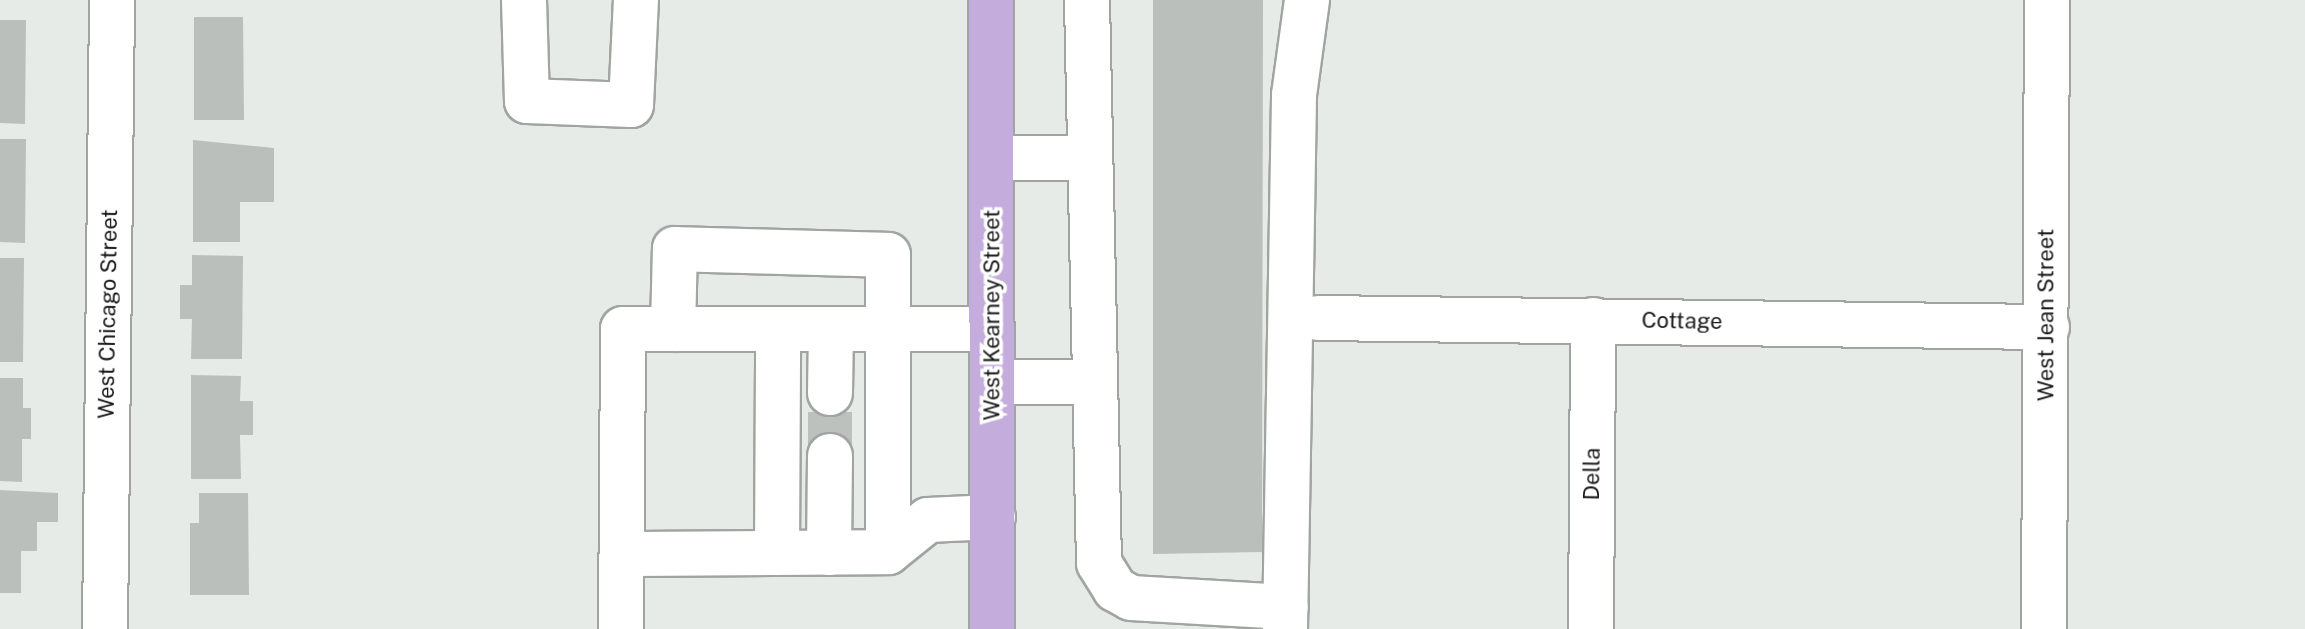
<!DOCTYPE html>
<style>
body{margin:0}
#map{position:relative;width:2305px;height:629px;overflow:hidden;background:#e6ebe7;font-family:"Public Sans",sans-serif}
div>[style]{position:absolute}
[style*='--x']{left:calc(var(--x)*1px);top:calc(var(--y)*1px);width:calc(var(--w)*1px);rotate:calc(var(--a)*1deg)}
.building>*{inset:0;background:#babfbb}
.minor-tunnel>*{height:44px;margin-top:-22px;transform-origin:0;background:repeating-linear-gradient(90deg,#bdc1bd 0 44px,transparent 0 66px)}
.roads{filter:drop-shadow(2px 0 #a0a5a1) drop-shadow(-2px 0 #a0a5a1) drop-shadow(0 2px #a0a5a1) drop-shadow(0 -2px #a0a5a1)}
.minor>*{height:44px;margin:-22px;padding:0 22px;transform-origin:22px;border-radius:22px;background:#fff}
.major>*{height:44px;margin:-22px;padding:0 22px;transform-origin:22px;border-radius:22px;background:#c4acdd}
span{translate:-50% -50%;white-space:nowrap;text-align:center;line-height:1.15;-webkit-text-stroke:7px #fff;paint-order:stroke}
.street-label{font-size:22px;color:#171917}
</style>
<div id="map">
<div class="building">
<i style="clip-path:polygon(1153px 0,1263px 0,1262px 552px,1153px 554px)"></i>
<i style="clip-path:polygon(194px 17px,243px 17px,244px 120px,194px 120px)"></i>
<i style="clip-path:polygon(0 20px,26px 20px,25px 124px,0 123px)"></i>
<i style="clip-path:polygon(0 139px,26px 139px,25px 243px,0 242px)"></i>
<i style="clip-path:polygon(193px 140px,274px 148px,274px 202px,240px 202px,240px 242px,193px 242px)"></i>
<i style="clip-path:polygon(192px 255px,243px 256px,242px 359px,191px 359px,192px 319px,180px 319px,180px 285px,192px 285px)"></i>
<i style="clip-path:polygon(0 258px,24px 258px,23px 362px,0 362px)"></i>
<i style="clip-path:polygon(191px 375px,241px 376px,240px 401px,253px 401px,253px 435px,240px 435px,241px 479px,191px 479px)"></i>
<i style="clip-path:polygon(0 378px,23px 378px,23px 408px,31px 408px,31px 439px,22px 439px,22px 482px,0 481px)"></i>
<i style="clip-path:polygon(0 490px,58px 493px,58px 522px,37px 522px,37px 551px,21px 551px,21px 593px,0 593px)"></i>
<i style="clip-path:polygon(199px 493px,248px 493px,249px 595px,190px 595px,190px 523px,199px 523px)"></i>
</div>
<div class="minor-tunnel">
<i style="--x:830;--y:456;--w:63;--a:-90"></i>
</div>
<div class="roads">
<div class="minor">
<i style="--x:524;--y:0;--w:101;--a:88.3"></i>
<i style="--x:527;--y:101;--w:104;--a:2.2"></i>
<i style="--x:631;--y:105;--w:105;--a:-87.3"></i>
<i style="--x:1087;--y:0;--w:563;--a:88.78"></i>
<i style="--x:1099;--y:563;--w:31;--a:58"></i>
<i style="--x:1115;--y:589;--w:18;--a:29"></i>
<i style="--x:1131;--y:598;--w:155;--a:3.3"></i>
<i style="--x:991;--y:158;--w:97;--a:0"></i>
<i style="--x:1318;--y:318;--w:729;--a:0.71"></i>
<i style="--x:673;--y:329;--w:80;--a:-88.6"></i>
<i style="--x:675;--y:249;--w:213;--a:1.6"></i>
<i style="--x:888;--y:255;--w:297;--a:90"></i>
<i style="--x:888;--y:552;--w:51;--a:-38.7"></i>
<i style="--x:928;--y:520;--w:65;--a:-2.6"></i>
<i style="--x:992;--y:382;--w:100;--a:0"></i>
<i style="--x:830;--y:393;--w:64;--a:-89.1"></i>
<i style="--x:777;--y:553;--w:224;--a:-89.7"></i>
<i style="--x:829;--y:553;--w:97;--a:-89.4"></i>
<i style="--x:622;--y:554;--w:266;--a:-0.4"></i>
<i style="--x:105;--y:629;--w:629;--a:-89.36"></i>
<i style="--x:621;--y:629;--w:300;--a:-89.6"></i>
<i style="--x:623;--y:329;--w:368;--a:0"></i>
<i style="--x:1285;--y:629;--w:534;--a:-89.03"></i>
<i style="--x:1294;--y:95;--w:96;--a:-82.2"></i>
<i style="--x:1591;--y:629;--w:309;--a:-89.6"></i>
<i style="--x:2044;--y:629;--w:629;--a:-89.73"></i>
</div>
<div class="major">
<i style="--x:991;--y:0;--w:629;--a:89.91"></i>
</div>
</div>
<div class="street-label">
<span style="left:108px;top:314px;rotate:-89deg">West Chicago Street</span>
<span style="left:992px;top:315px;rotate:-90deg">West Kearney Street</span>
<span style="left:2046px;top:315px;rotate:-90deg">West Jean Street</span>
<span style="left:1682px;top:321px;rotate:1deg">Cottage</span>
<span style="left:1592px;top:474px;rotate:-89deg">Della</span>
</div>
</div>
